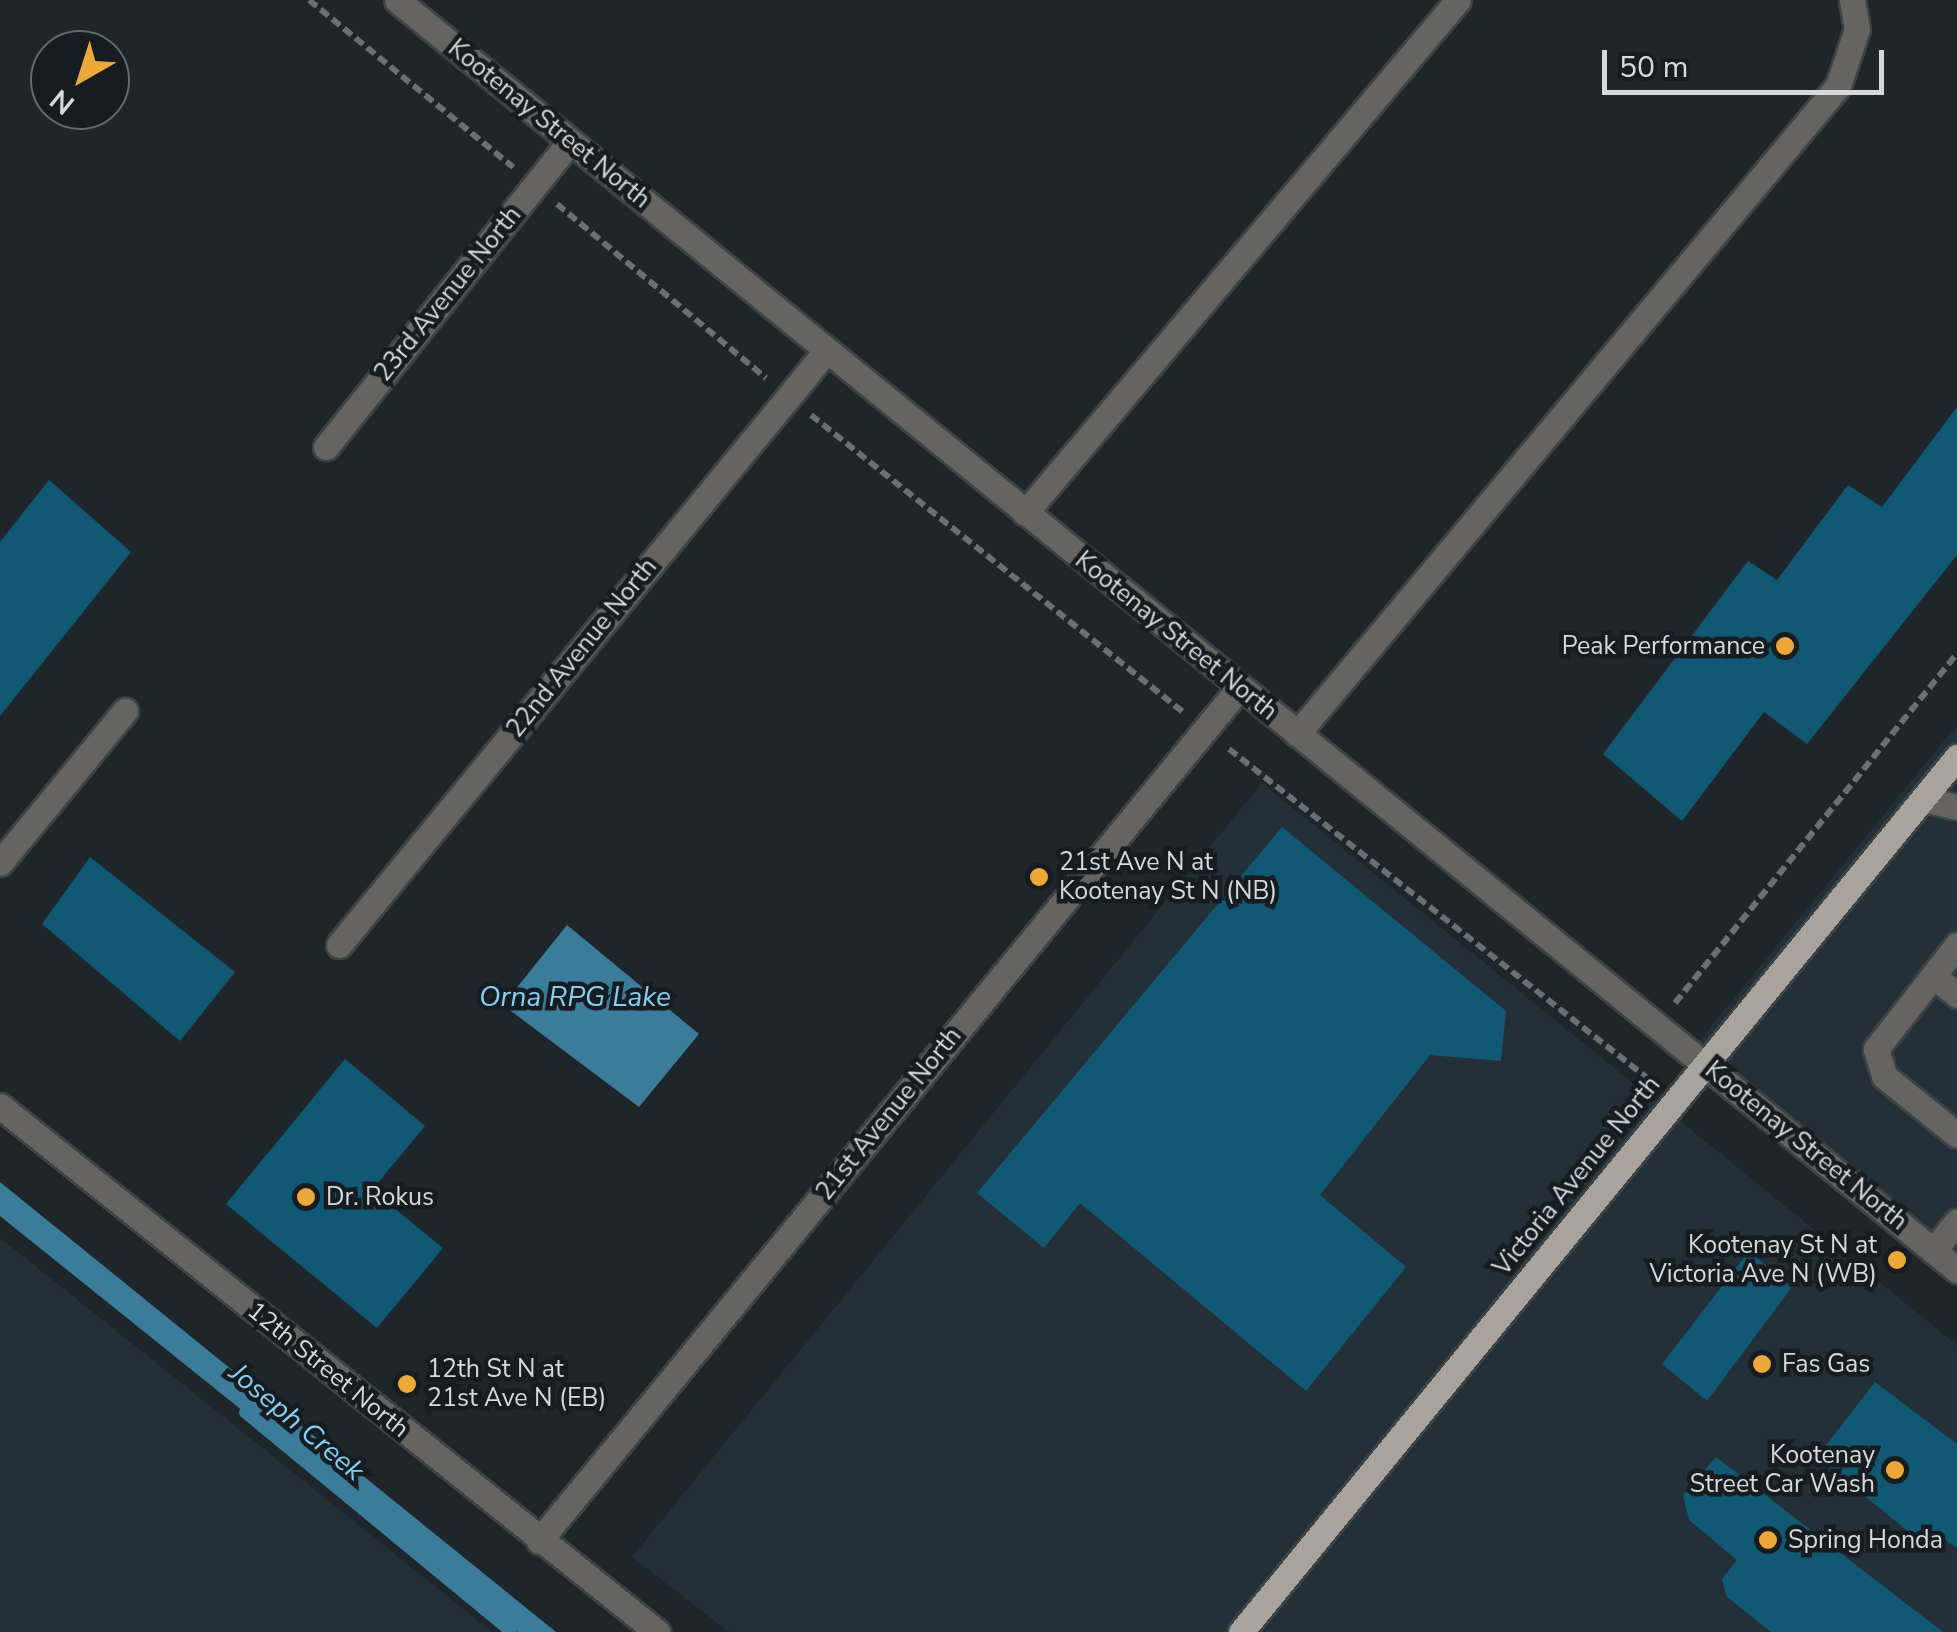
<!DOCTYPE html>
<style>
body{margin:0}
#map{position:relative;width:1957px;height:1632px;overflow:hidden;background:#1f2629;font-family:"Nunito Sans",sans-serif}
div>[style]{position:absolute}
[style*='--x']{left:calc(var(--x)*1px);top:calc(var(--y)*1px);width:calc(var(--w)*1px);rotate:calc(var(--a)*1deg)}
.built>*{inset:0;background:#243037}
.water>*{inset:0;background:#3c7c9b}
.stream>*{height:11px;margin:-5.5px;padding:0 5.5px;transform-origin:5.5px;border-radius:5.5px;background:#3c7c9b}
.building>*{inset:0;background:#115875}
.path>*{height:6px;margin-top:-3px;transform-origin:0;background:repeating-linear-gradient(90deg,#696f72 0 10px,transparent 0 15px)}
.roads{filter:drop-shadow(2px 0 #3c4346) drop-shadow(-2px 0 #3c4346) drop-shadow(0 2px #3c4346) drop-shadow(0 -2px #3c4346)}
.minor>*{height:25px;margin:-12.5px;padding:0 12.5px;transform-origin:12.5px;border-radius:12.5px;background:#666461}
.major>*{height:25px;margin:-12.5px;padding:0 12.5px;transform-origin:12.5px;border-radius:12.5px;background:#a8a39d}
.dots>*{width:28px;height:28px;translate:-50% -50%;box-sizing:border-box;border:5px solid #161c20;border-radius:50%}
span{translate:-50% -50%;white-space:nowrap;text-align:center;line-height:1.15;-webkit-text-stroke:9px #161c20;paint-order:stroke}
.street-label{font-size:25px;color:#d5d9dc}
.poi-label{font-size:25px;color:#d5d9dc}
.right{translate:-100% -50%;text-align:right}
.left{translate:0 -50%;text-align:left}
.water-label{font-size:28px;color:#86cff4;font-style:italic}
.north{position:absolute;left:30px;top:30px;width:100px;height:100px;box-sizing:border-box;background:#161c20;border:2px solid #62686b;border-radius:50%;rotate:219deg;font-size:28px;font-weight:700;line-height:40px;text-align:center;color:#d5d9dc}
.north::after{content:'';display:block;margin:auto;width:35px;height:45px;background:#eca93a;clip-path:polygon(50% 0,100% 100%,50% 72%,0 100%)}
.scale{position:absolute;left:1602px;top:50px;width:282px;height:45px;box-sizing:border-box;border:5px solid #d5d9dc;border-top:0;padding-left:12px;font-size:30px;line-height:35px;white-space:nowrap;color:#d5d9dc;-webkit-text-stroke:8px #161c20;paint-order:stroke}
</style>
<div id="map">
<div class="built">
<i style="clip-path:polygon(1957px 725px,1957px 1275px,1691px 1051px)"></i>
<i style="clip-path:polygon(1262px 783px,1957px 1345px,1957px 1632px,729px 1632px,632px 1557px)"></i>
<i style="clip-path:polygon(0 1238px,44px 1273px,492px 1632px,0 1632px)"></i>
</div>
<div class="water">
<i style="clip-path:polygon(567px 925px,699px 1034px,639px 1107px,503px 1005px)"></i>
<i style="clip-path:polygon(0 1182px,556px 1632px,518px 1632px,0 1216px)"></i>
</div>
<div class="stream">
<i style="--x:244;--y:1412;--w:346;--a:39.5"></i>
</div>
<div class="building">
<i style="clip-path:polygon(1957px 407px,1957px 555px,1807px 744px,1764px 712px,1682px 821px,1603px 754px,1748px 561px,1777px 580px,1848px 485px,1882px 507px)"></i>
<i style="clip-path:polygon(49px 480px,131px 552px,0 716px,0 542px)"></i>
<i style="clip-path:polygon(1282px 827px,1506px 1011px,1501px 1061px,1430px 1055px,1320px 1195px,1406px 1267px,1306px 1391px,1080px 1203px,1044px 1248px,977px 1193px)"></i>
<i style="clip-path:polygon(90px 857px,235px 972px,180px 1041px,42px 924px)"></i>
<i style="clip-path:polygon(345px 1059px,425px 1126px,372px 1190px,443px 1248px,377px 1328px,226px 1204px)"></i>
<i style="clip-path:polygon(1749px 1251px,1792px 1287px,1707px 1401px,1662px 1364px)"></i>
<i style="clip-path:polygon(1875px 1382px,1957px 1444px,1957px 1548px,1924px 1525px,1915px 1537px,1817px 1457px)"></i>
<i style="clip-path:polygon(1716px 1457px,1943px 1632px,1771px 1632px,1726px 1596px,1722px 1579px,1737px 1560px,1689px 1520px,1683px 1495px)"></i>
</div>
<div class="path">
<i style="--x:309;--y:0;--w:264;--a:39.3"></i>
<i style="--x:557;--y:204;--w:272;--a:39.8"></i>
<i style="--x:811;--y:415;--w:477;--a:38.6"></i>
<i style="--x:1229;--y:749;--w:542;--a:38.18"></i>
<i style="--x:1675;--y:1003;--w:449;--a:-51.1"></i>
</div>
<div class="roads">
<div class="minor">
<i style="--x:397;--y:0;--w:2012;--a:39.15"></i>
<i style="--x:326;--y:447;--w:391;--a:-51.4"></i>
<i style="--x:1025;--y:513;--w:671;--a:-49.83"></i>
<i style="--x:1297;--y:734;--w:844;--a:-50.14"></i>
<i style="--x:1838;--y:86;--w:60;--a:-71.6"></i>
<i style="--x:1857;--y:29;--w:29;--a:-100"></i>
<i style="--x:1924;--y:799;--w:34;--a:14"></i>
<i style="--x:0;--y:863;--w:197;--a:-50.6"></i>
<i style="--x:339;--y:945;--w:768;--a:-50.65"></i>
<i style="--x:1957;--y:945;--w:132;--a:127.9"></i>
<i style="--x:1876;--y:1049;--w:28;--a:73"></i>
<i style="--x:1884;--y:1076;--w:94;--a:38.9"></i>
<i style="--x:1933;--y:976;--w:31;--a:38"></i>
<i style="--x:0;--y:1106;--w:842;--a:38.68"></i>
<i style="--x:1933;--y:1251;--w:38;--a:-51"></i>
<i style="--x:539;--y:1541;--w:1105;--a:-50.62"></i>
</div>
<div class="major">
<i style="--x:1241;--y:1632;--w:1131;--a:-50.71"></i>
</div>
</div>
<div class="dots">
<i style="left:1785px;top:646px;background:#eca93a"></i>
<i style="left:1039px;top:877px;background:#eca93a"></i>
<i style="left:306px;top:1197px;background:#eca93a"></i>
<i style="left:1897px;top:1260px;background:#eca93a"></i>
<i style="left:1762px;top:1364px;background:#eca93a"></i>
<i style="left:407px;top:1384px;background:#eca93a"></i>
<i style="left:1895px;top:1470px;background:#eca93a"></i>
<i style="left:1768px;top:1540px;background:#eca93a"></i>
</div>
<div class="street-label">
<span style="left:549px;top:124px;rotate:39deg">Kootenay Street North</span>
<span style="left:448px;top:294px;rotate:-51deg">23rd Avenue North</span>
<span style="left:1176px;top:636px;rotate:39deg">Kootenay Street North</span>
<span style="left:582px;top:648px;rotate:-51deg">22nd Avenue North</span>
<span style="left:889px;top:1114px;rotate:-51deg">21st Avenue North</span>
<span style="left:1806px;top:1146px;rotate:39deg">Kootenay Street North</span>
<span style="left:1577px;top:1176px;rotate:-51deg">Victoria Avenue North</span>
<span style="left:328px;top:1370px;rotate:39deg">12th Street North</span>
</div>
<div class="poi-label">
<span class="right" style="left:1765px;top:646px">Peak Performance</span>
<span class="left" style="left:1059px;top:877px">21st Ave N at<br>Kootenay St N (NB)</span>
<span class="left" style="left:326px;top:1197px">Dr. Rokus</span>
<span class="right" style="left:1877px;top:1260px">Kootenay St N at<br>Victoria Ave N (WB)</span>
<span class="left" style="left:1782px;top:1364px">Fas Gas</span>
<span class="left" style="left:427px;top:1384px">12th St N at<br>21st Ave N (EB)</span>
<span class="right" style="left:1875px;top:1470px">Kootenay<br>Street Car Wash</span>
<span class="left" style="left:1788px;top:1540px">Spring Honda</span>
</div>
<div class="water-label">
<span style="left:575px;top:997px">Orna RPG Lake</span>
<span style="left:297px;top:1422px;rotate:40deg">Joseph Creek</span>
</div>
<div class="north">N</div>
<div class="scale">50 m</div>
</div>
